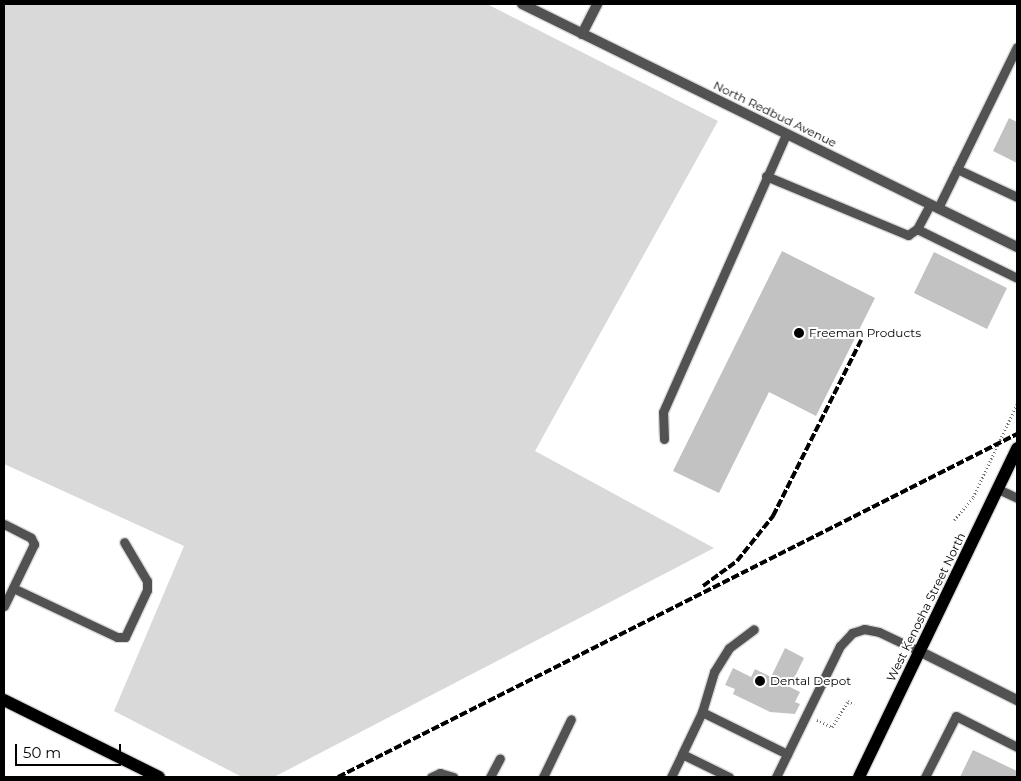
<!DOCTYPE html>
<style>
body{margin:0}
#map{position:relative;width:1021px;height:781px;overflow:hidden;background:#fff;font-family:Montserrat,sans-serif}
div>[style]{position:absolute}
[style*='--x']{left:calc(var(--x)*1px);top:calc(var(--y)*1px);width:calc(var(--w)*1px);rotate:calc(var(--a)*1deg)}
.green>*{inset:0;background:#d9d9d9}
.building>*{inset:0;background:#c2c2c2}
.path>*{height:2.5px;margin-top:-1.25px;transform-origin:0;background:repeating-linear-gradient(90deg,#747474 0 1px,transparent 0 3.5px)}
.roads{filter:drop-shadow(1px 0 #dbdbdb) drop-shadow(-1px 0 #dbdbdb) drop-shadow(0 1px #dbdbdb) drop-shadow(0 -1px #dbdbdb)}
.service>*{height:9px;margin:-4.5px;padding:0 4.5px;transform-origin:4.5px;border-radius:4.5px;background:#525252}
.minor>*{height:10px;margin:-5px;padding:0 5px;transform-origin:5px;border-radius:5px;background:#525252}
.primary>*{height:12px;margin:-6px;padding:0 6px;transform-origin:6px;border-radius:6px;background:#000}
.rail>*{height:4px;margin-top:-2px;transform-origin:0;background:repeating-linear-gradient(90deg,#000 0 8px,transparent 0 10.5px)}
.dots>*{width:14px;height:14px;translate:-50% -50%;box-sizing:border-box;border:2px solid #fff;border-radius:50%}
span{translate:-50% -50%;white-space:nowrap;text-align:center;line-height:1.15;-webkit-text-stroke:4px #fff;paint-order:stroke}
.street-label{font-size:12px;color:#000}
.poi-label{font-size:12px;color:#000}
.left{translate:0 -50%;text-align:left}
.frame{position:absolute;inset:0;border:5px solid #000;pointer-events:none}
.scale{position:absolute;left:15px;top:744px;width:106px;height:22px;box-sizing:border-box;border:2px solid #000;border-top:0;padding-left:6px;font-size:15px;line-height:18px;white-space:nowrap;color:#000;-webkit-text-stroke:4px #fff;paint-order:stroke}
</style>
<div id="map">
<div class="green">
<i style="clip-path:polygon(4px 4px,487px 4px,718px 121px,535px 451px,714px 548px,274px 777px,242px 777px,114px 711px,184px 546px,4px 464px)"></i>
</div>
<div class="building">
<i style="clip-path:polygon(1009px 118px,1017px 122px,1017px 163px,993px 151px)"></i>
<i style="clip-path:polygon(782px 251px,875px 298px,816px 416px,769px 392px,719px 493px,673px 471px)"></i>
<i style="clip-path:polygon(934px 252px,1007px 288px,987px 329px,914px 293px)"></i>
<i style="clip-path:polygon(785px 648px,804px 658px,790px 687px,800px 692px,795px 702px,800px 704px,795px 714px,770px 712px,733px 694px,735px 689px,725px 685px,733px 668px,751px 677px,755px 669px,771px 677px)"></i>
<i style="clip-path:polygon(973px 750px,1017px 771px,1017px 777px,960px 777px)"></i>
</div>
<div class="path">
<i style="--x:954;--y:520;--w:30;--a:-50"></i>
<i style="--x:973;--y:497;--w:103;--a:-64.7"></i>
<i style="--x:817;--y:720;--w:17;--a:25"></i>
<i style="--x:832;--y:727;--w:31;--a:-58"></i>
<i style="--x:848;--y:701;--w:7;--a:27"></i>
</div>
<div class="roads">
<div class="service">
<i style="--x:957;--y:169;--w:66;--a:25"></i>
<i style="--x:766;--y:176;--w:154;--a:22.6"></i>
<i style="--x:908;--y:235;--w:11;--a:-34"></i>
<i style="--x:917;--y:229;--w:27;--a:-62"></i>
<i style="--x:938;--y:208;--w:179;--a:-63.9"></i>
<i style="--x:917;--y:229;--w:111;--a:26.1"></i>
<i style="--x:664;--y:439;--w:27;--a:-92"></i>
<i style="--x:663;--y:412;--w:304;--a:-66.1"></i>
<i style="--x:998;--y:489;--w:21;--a:25"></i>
<i style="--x:4;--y:524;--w:30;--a:27"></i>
<i style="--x:31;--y:538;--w:7;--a:63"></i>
<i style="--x:34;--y:544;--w:69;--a:115.8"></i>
<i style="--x:13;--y:588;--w:115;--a:25.2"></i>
<i style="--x:117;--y:637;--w:8;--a:0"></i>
<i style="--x:125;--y:637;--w:52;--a:-64.9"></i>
<i style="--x:147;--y:590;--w:9;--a:-90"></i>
<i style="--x:147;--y:581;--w:45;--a:-120.5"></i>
<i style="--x:702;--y:712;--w:95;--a:26.3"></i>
<i style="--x:431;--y:777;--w:10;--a:-24"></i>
<i style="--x:440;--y:773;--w:14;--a:17"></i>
<i style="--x:490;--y:777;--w:21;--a:-62"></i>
<i style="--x:543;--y:777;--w:64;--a:-64.2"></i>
<i style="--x:671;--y:777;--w:25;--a:-64"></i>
<i style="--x:729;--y:777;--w:52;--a:-153.9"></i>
<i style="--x:682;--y:754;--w:47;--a:-64.5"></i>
<i style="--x:702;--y:712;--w:42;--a:-73.3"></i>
<i style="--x:714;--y:672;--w:28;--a:-58"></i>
<i style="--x:729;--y:648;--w:31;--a:-37"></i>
<i style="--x:776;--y:777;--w:146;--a:-64"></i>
<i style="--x:840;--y:646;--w:18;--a:-47"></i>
<i style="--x:852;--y:633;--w:13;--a:-18"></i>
<i style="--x:864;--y:629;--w:15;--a:11"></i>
<i style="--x:879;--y:632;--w:44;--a:25.4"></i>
<i style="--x:925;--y:777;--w:68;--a:-63.1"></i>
<i style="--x:956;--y:716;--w:68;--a:26.9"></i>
</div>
<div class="minor">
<i style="--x:522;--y:4;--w:551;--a:26.15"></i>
<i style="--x:582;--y:34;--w:34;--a:-63"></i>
<i style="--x:919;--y:651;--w:110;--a:26.6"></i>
</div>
<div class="primary">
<i style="--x:4;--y:700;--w:173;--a:26.4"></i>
<i style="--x:859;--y:777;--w:365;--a:-64.3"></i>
</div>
</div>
<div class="rail">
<i style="--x:703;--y:586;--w:42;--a:-36.3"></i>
<i style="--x:737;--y:561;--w:58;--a:-51.3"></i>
<i style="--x:773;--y:516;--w:197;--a:-63.4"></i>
<i style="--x:338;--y:777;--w:761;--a:-26.8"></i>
</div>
<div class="dots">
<i style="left:799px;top:333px;background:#000"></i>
<i style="left:760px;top:681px;background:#000"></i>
</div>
<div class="street-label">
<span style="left:775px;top:114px;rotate:26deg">North Redbud Avenue</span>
<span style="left:926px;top:607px;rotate:-64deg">West Kenosha Street North</span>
</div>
<div class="poi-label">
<span class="left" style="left:809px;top:333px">Freeman Products</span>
<span class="left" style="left:770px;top:681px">Dental Depot</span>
</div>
<div class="frame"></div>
<div class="scale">50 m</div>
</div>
